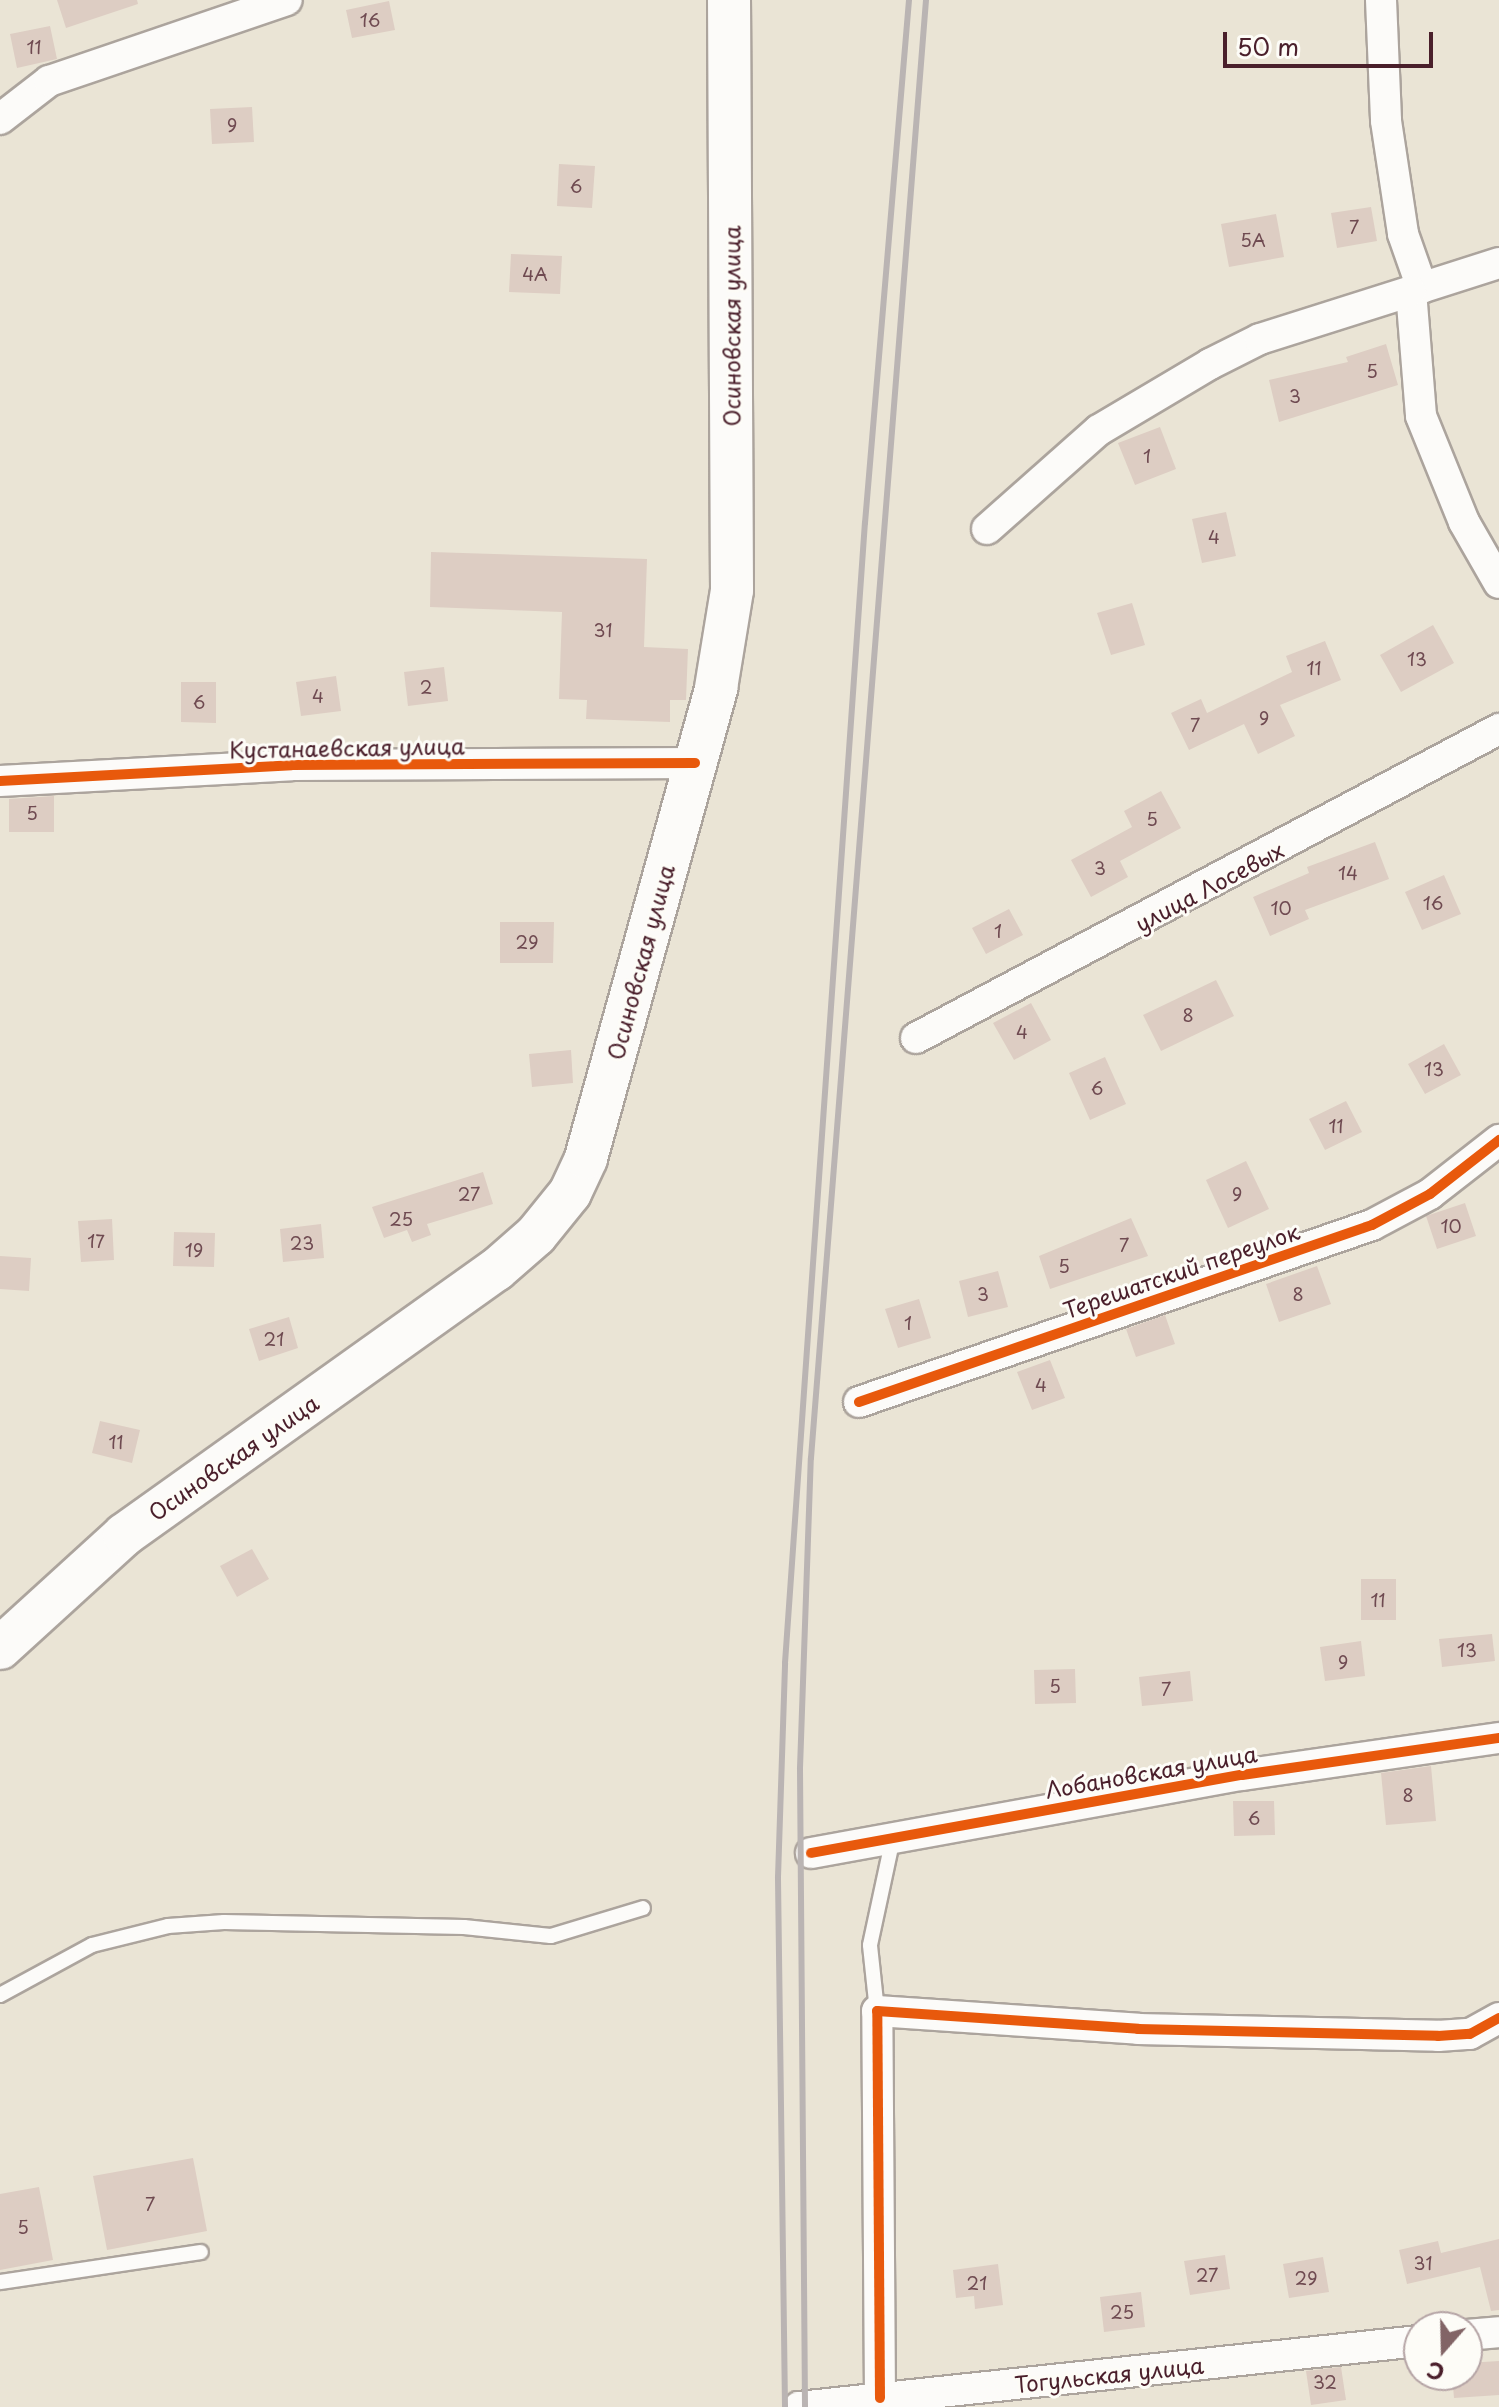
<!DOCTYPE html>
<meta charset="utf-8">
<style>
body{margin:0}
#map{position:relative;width:1499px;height:2407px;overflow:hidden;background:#eae4d5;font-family:"Playpen Sans",sans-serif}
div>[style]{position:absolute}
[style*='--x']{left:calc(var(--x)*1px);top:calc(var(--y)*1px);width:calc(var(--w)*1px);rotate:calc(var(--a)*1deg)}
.building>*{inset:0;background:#ddcdc3}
.roads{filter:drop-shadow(2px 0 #aca49d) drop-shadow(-2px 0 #aca49d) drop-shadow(0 2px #aca49d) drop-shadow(0 -2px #aca49d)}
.service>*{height:14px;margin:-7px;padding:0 7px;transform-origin:7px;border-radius:7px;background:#fcfbf9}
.minor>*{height:30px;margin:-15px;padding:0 15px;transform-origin:15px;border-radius:15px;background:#fcfbf9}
.secondary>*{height:42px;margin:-21px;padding:0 21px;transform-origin:21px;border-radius:21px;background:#fcfbf9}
.rail>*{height:6px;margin:-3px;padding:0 3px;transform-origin:3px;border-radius:3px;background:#bab4b3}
.cycleway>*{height:10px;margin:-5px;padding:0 5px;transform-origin:5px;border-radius:5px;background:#e8590c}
span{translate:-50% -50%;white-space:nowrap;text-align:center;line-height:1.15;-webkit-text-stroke:6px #fdfcf7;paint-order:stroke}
.number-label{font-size:18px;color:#6f4a51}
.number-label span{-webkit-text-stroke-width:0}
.street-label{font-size:22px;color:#4a1f2b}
.north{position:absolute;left:1403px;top:2311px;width:80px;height:80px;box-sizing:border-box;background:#fdfcf7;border:2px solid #b5a4a5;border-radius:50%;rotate:200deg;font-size:22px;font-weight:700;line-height:32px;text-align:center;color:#4a1f2b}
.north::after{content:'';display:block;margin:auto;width:28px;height:36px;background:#826466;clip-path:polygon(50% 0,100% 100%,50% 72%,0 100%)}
.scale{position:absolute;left:1223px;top:32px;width:210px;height:36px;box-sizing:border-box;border:4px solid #4a1f2b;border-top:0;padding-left:10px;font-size:24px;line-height:28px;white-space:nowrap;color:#4a1f2b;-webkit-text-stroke:6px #fdfcf7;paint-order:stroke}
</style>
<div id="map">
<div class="building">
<i style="clip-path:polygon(57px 0,137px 0,138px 4px,66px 28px)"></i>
<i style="clip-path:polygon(389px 1px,395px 30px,352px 38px,346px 10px)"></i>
<i style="clip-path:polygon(50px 26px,57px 59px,17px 68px,10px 34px)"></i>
<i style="clip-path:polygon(252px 107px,254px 142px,212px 144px,210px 109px)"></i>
<i style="clip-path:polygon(559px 164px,595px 166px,592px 208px,557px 206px)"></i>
<i style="clip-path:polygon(1371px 207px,1377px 241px,1337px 248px,1331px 213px)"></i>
<i style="clip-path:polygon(1276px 214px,1284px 257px,1229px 267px,1221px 224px)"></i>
<i style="clip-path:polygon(511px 254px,562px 256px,560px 294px,509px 292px)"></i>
<i style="clip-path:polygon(1386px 344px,1398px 385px,1279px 422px,1269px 380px,1348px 362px,1346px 357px)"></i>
<i style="clip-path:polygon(1160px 427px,1176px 469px,1135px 485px,1118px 443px)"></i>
<i style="clip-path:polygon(1226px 512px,1236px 556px,1202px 563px,1192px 519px)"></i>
<i style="clip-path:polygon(431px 552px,647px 559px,644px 647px,688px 649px,686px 700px,670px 700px,670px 722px,586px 719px,587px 700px,559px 699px,562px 612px,430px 607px)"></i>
<i style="clip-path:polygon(1132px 603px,1145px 645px,1111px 655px,1097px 613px)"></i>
<i style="clip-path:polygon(1433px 625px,1454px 663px,1401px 692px,1380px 655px)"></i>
<i style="clip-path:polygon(1325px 641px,1341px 680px,1280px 705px,1295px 736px,1258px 754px,1244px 724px,1189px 750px,1171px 713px,1201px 699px,1207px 713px,1292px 672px,1286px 656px)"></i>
<i style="clip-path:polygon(444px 667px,448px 701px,408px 706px,404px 672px)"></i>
<i style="clip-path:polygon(336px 676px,341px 711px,301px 716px,296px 682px)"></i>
<i style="clip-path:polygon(181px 682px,216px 682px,216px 723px,181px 722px)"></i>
<i style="clip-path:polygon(1161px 791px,1181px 828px,1120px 861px,1128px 877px,1091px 897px,1071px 860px,1132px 827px,1124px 811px)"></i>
<i style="clip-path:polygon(54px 796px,54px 832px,9px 832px,9px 799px)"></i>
<i style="clip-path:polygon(1375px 842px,1389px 879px,1305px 910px,1309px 919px,1270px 936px,1253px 897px,1309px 873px,1307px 867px)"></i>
<i style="clip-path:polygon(1444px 875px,1461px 914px,1422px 930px,1405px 892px)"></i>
<i style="clip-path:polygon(1009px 909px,1023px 935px,986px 954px,972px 928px)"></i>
<i style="clip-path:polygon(500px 922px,554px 922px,553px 963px,500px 963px)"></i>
<i style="clip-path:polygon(1216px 980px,1234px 1016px,1161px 1051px,1143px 1015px)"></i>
<i style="clip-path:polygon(1031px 1003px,1051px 1040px,1014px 1060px,993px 1023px)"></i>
<i style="clip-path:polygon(1444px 1044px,1461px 1075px,1425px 1094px,1408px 1064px)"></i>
<i style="clip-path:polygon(571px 1050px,573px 1083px,532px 1087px,529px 1054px)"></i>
<i style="clip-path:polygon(1105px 1057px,1126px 1104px,1090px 1120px,1069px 1073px)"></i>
<i style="clip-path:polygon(1346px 1101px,1362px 1132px,1325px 1150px,1309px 1119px)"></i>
<i style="clip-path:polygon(1246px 1161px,1269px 1209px,1228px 1228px,1206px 1180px)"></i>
<i style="clip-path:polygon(483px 1172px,493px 1204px,427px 1224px,431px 1235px,412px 1242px,407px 1230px,384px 1238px,372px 1207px)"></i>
<i style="clip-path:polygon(1465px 1203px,1476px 1236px,1437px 1249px,1426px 1216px)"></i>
<i style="clip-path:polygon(1131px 1218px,1148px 1256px,1050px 1289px,1039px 1256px)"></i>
<i style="clip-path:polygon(112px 1219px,114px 1260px,81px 1262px,78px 1221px)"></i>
<i style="clip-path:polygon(321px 1224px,324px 1258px,283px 1262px,280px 1229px)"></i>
<i style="clip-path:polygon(174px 1232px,215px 1233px,214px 1267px,173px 1266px)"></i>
<i style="clip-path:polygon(0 1256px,31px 1258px,29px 1291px,0 1289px)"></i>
<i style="clip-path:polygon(1317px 1266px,1331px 1304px,1279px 1322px,1266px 1284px)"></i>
<i style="clip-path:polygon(998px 1271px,1008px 1307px,968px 1317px,959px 1281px)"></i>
<i style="clip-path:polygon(919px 1299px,931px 1338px,898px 1348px,885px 1309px)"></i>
<i style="clip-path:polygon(1165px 1315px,1175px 1344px,1136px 1357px,1126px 1329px)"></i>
<i style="clip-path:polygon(289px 1317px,298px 1348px,259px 1361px,249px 1329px)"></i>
<i style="clip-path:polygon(1050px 1360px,1065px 1398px,1032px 1410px,1017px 1372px)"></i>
<i style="clip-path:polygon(100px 1421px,140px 1430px,132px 1463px,92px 1453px)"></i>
<i style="clip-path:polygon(252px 1549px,269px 1579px,237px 1597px,220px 1566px)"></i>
<i style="clip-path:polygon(1361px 1579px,1396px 1579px,1396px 1620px,1361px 1620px)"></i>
<i style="clip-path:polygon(1492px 1634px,1495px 1661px,1442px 1667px,1439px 1639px)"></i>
<i style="clip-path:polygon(1361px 1641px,1365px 1676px,1325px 1681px,1320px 1647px)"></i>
<i style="clip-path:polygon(1075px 1669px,1076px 1703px,1035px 1704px,1034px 1670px)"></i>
<i style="clip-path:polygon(1190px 1671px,1193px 1701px,1142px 1706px,1139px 1677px)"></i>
<i style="clip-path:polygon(1431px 1766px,1436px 1821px,1386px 1825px,1381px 1773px)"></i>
<i style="clip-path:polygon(1233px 1801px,1274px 1801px,1275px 1835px,1234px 1836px)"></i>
<i style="clip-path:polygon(193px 2158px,207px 2231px,107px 2250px,93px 2176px)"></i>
<i style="clip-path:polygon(39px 2187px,53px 2260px,0 2270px,0 2194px)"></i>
<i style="clip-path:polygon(1499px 2239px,1499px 2310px,1491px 2311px,1480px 2267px,1407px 2284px,1399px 2250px,1438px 2241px,1441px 2253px)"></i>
<i style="clip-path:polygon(1225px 2255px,1230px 2289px,1190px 2295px,1184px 2261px)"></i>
<i style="clip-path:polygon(1323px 2257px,1329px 2292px,1289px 2298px,1283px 2264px)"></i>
<i style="clip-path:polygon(998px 2264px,1003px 2305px,975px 2309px,974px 2296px,956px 2298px,953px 2270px)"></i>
<i style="clip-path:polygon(1141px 2292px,1145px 2327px,1104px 2332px,1100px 2297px)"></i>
<i style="clip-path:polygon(1499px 2361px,1499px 2395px,1454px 2398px,1452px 2375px,1467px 2375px,1467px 2363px)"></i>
<i style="clip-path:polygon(1341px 2367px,1346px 2400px,1311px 2405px,1306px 2371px)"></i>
</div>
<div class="roads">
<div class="service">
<i style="--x:0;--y:1995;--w:105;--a:-28.5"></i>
<i style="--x:92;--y:1945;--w:78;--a:-14"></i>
<i style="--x:168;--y:1926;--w:56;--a:-4.1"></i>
<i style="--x:224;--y:1922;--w:240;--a:1.2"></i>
<i style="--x:464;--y:1927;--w:87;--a:5.9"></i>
<i style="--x:551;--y:1936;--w:96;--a:-16.9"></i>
<i style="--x:877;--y:2011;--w:66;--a:-96.1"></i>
<i style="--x:870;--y:1945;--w:109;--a:-77.9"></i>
<i style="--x:0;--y:2282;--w:203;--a:-8.5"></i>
</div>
<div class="minor">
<i style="--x:1381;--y:0;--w:121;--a:87.6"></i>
<i style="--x:1386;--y:121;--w:114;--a:81.4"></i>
<i style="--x:1403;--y:234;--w:57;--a:70.6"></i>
<i style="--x:0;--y:119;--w:62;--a:-37.8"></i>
<i style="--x:49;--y:81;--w:251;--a:-18.8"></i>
<i style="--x:1499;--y:263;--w:92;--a:162.3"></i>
<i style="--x:1411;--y:291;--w:125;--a:85.4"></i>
<i style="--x:1421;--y:416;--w:114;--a:67.9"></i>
<i style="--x:1464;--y:522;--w:70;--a:60.2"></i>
<i style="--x:987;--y:529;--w:149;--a:-41.5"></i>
<i style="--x:1099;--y:430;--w:129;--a:-30.7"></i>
<i style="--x:1210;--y:364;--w:56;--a:-26.6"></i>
<i style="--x:1260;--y:339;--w:158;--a:-17.6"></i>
<i style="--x:0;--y:781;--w:292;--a:-3.1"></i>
<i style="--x:292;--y:765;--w:403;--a:-0.3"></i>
<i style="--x:916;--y:1038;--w:660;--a:-27.92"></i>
<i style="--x:859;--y:1402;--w:543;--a:-19.04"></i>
<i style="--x:1372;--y:1225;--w:66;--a:-28.1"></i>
<i style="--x:1430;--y:1194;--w:88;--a:-38"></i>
<i style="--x:811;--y:1853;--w:438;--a:-10.3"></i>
<i style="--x:1242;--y:1775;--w:260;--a:-8.2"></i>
<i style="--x:1467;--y:2335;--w:32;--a:-5"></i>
<i style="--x:880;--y:2398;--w:387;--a:-90.4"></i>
<i style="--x:877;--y:2011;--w:262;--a:3.9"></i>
<i style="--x:1138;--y:2029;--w:300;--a:1.3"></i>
<i style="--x:1438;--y:2036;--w:32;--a:-4"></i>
<i style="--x:1470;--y:2034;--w:33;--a:-29"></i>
<i style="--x:799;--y:2407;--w:624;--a:-6.08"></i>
</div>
<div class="secondary">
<i style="--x:0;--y:1648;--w:168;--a:-42.3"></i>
<i style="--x:124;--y:1535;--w:457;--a:-35.5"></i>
<i style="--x:496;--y:1270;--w:53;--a:-41.2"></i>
<i style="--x:536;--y:1235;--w:54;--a:-51"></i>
<i style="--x:570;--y:1193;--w:38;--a:-65"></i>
<i style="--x:586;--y:1158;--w:488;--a:-74.5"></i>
<i style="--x:716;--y:688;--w:99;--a:-80.7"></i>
<i style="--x:732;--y:590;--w:590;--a:-90.29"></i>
</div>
</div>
<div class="rail">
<i style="--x:785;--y:2407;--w:530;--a:-90.76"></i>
<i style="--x:778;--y:1877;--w:214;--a:-88.1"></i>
<i style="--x:785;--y:1663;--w:1143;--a:-85.99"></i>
<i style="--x:865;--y:523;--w:525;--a:-85.19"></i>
<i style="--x:805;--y:2407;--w:639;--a:-90.45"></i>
<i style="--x:800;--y:1768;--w:310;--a:-88"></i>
<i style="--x:811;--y:1458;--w:1463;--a:-85.49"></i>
</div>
<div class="cycleway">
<i style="--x:0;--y:781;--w:292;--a:-3.1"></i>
<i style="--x:292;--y:765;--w:403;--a:-0.3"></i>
<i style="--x:859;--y:1402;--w:543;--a:-19.04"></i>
<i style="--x:1372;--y:1225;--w:66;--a:-28.1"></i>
<i style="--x:1430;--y:1194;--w:88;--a:-38"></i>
<i style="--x:811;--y:1853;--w:438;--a:-10.3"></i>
<i style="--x:1242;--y:1775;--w:260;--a:-8.2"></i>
<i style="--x:880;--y:2398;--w:387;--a:-90.4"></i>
<i style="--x:877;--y:2011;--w:262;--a:3.9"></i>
<i style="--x:1138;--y:2029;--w:300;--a:1.3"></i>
<i style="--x:1438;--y:2036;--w:32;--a:-4"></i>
<i style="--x:1470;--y:2034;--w:33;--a:-29"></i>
</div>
<div class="number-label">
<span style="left:370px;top:20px">16</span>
<span style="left:34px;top:47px">11</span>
<span style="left:232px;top:125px">9</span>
<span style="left:576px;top:186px">6</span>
<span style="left:1354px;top:227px">7</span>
<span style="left:1253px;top:240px">5А</span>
<span style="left:535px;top:274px">4А</span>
<span style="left:1372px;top:371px">5</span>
<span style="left:1295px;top:396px">3</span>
<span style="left:1147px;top:456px">1</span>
<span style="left:1214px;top:537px">4</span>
<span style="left:603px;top:630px">31</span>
<span style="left:1417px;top:659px">13</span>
<span style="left:1314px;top:668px">11</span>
<span style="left:426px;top:687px">2</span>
<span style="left:318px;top:696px">4</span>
<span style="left:199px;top:702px">6</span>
<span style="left:1264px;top:718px">9</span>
<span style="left:1195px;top:725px">7</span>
<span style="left:32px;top:813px">5</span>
<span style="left:1152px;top:819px">5</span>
<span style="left:1100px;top:868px">3</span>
<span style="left:1348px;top:873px">14</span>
<span style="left:1433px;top:903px">16</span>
<span style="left:1281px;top:908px">10</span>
<span style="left:998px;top:931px">1</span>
<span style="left:527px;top:942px">29</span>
<span style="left:1188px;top:1015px">8</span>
<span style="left:1022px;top:1032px">4</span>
<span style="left:1434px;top:1069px">13</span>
<span style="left:1097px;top:1088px">6</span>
<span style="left:1336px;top:1126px">11</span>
<span style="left:469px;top:1194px">27</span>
<span style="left:1237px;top:1194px">9</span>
<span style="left:401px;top:1219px">25</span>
<span style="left:1451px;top:1226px">10</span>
<span style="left:96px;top:1241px">17</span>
<span style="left:302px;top:1243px">23</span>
<span style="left:1124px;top:1245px">7</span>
<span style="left:194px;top:1250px">19</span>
<span style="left:1064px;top:1266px">5</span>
<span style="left:983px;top:1294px">3</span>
<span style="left:1298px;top:1294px">8</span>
<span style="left:908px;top:1323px">1</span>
<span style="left:274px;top:1339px">21</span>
<span style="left:1041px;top:1385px">4</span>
<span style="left:116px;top:1442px">11</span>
<span style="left:1378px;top:1600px">11</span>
<span style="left:1467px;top:1650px">13</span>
<span style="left:1343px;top:1662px">9</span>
<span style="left:1055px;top:1686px">5</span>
<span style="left:1166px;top:1689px">7</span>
<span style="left:1408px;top:1795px">8</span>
<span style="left:1254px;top:1818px">6</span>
<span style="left:150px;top:2204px">7</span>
<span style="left:23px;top:2227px">5</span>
<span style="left:1423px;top:2263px">31</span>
<span style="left:1207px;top:2275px">27</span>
<span style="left:1306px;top:2278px">29</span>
<span style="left:977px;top:2283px">21</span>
<span style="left:1122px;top:2312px">25</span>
<span style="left:1325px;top:2382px">32</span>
</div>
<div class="street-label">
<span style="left:731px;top:326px;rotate:-90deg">Осиновская улица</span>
<span style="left:347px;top:747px;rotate:-1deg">Кустанаевская улица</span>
<span style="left:1209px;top:886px;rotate:-28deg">улица Лосевых</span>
<span style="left:640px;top:962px;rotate:-75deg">Осиновская улица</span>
<span style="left:1181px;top:1270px;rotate:-19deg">Терешатский переулок</span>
<span style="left:233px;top:1457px;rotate:-35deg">Осиновская улица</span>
<span style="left:1151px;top:1771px;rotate:-10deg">Лобановская улица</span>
<span style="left:1109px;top:2374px;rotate:-6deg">Тогульская улица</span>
</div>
<div class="north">С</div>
<div class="scale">50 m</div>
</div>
